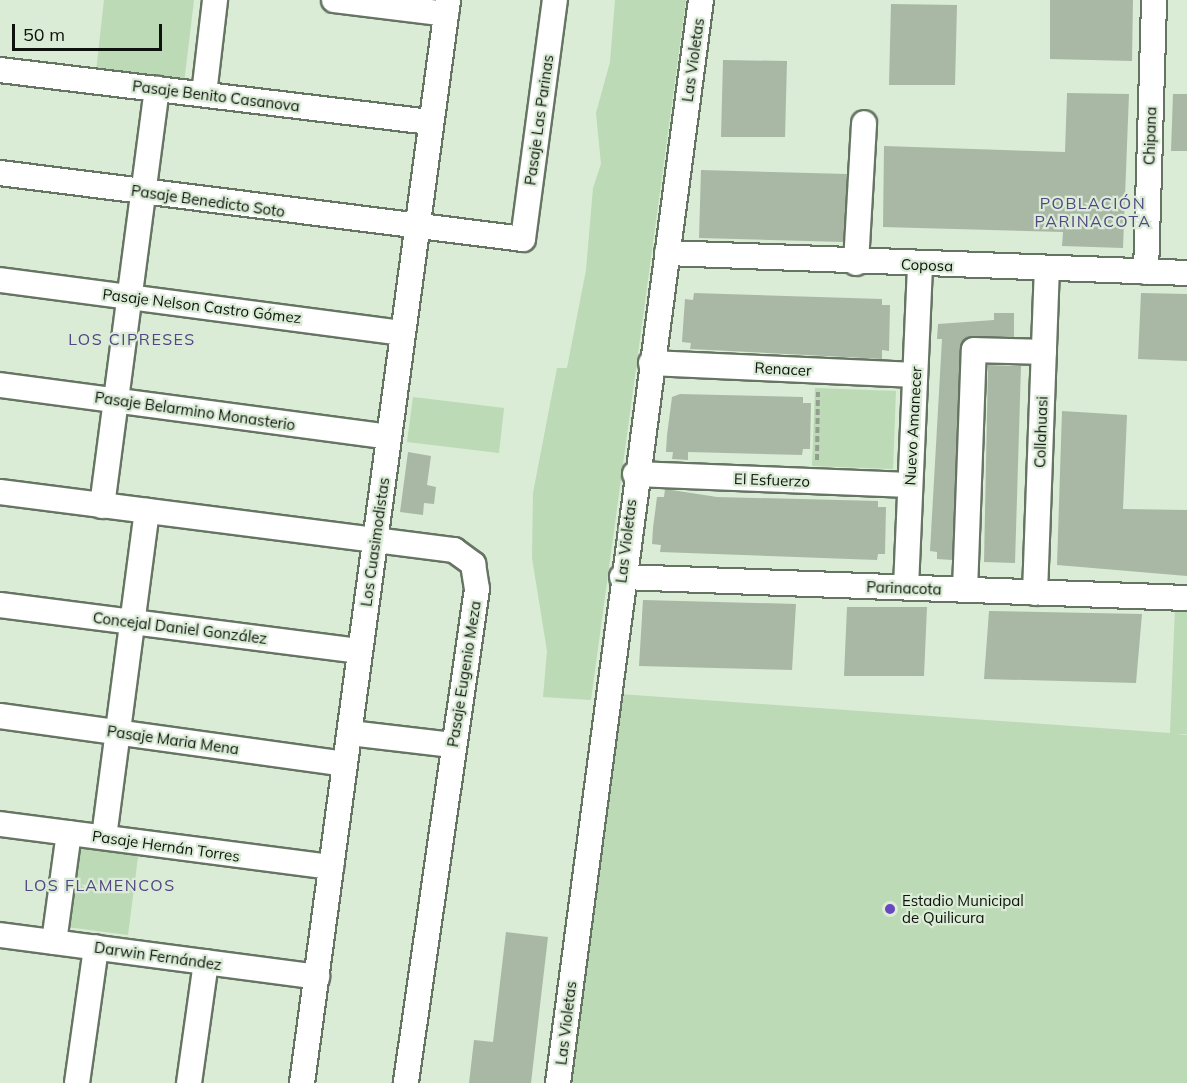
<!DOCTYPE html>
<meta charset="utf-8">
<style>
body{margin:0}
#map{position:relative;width:1187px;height:1083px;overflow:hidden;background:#daebd6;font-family:Mulish,sans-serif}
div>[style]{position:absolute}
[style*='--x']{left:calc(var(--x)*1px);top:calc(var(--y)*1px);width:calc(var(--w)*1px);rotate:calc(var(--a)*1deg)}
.green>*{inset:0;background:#bbdab5}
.building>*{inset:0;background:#a8b8a5}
.path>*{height:4px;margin-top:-2px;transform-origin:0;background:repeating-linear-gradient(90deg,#929f8f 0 6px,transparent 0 9px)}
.roads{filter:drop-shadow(2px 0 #667563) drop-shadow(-2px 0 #667563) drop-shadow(0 2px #667563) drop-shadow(0 -2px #667563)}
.minor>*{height:24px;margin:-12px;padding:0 12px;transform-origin:12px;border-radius:12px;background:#fff}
.dots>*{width:16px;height:16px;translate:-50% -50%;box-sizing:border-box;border:3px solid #daebd6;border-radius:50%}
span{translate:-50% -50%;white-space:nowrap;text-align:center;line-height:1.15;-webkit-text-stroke:4.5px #daebd6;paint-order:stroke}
.street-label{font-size:15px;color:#0d130c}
.poi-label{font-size:15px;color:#0d130c}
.left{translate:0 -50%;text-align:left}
.neighbourhood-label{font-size:16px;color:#524684;letter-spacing:1.5px}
.scale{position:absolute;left:12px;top:24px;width:150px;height:27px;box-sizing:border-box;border:3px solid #0d130c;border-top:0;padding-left:8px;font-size:18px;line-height:21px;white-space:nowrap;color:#0d130c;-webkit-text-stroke:4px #daebd6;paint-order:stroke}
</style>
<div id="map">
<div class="green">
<i style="clip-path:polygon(104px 0,194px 0,184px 83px,96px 72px)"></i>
<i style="clip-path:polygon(615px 0,686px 0,591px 700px,543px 697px,547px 651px,532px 558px,533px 493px,557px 368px,567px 368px,586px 270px,593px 188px,601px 164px,596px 113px,610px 62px)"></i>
<i style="clip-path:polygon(815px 388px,896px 391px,893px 469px,812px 466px)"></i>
<i style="clip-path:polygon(413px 397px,504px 408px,499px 453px,407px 442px)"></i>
<i style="clip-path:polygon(1175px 607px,1187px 608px,1187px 734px,1176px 734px,1187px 735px,1187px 1083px,571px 1083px,619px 694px,1170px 733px)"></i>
<i style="clip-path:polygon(78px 841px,139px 849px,128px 935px,67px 927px)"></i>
</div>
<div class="building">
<i style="clip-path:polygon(1050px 0,1133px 0,1132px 61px,1050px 59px)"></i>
<i style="clip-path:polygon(891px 4px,957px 5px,955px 85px,889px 85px)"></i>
<i style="clip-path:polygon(723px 60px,787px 61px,785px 137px,721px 137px)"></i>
<i style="clip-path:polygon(1067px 93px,1129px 94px,1123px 248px,1062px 246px,1063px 232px,883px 227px,884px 146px,1065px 152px)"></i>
<i style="clip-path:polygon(1173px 94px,1187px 94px,1187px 151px,1171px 151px)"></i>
<i style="clip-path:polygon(701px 170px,847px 174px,843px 242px,699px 238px)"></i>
<i style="clip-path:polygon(694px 293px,882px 299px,882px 305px,890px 305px,889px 351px,882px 350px,882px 359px,690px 349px,691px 343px,682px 342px,683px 327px,685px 299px,693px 300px)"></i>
<i style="clip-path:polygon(1141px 293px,1187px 294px,1187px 361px,1138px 359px)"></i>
<i style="clip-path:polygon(994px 313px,1014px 313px,1014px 337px,974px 336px,960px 349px,952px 560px,937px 559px,937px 552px,930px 551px,942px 339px,937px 339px,938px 324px,994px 320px)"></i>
<i style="clip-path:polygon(988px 365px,1021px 366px,1015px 563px,984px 562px)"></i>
<i style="clip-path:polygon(680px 394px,803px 397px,803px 403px,811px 403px,810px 449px,803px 449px,802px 455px,688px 452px,688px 460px,672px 459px,673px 452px,666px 452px,667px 435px,672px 397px)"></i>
<i style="clip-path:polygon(1062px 411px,1127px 415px,1123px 509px,1187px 510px,1187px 576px,1057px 565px)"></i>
<i style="clip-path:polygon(408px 452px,431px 456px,427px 485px,436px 487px,434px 504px,424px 503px,423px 515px,400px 512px)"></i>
<i style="clip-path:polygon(665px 489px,717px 497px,878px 501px,878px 507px,886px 507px,885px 554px,878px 554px,877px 560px,660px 552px,661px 545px,652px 544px,653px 528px,657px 497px,664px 497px)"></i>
<i style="clip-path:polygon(643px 600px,796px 604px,792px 670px,639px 666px)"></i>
<i style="clip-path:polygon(847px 607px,927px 607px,924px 676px,844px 676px)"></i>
<i style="clip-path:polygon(989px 611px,1142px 614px,1136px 683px,984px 679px)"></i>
<i style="clip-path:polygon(506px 932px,548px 937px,531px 1083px,469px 1083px,474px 1040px,493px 1042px)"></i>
</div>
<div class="path">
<i style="--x:817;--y:460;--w:68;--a:-89.2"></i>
</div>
<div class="roads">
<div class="minor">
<i style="--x:334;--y:0;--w:113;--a:7.1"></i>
<i style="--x:0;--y:70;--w:434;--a:6.9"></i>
<i style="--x:204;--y:94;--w:95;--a:-83.3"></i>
<i style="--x:0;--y:173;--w:527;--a:7.19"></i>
<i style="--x:523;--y:239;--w:241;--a:-82.4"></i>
<i style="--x:667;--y:253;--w:520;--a:2.2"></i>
<i style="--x:856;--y:263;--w:140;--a:-86.7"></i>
<i style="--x:1146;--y:272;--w:272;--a:-88.3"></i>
<i style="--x:0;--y:280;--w:406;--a:7.5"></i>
<i style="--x:651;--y:363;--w:264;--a:2.6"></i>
<i style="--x:0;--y:385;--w:392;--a:7.6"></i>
<i style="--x:635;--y:474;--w:275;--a:2.3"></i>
<i style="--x:0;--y:492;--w:458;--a:7.3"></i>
<i style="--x:454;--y:550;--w:24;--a:36"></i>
<i style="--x:473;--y:564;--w:25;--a:81"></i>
<i style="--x:477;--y:589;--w:499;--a:98.2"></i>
<i style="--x:102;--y:506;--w:421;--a:-82.5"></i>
<i style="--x:622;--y:577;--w:565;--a:2.13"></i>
<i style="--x:906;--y:587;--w:322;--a:-87.5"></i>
<i style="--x:965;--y:590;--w:240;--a:-87.9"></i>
<i style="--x:974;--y:350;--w:70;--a:1.6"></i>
<i style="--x:1035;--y:593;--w:323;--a:-87.9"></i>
<i style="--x:0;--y:605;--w:363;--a:7.3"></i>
<i style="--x:0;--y:716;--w:348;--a:7.9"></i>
<i style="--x:350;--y:733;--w:103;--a:6.7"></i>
<i style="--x:0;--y:824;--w:334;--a:7.4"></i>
<i style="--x:104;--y:837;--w:329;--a:-82.5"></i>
<i style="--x:0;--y:935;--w:320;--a:7.5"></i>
<i style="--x:54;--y:942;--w:110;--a:-82.2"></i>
<i style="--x:77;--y:1083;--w:137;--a:-82"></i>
<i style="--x:189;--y:1083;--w:122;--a:-82"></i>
<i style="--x:302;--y:1083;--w:1093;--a:-82.32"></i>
<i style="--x:558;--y:1083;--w:1092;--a:-82.48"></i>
</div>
</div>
<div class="dots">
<i style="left:890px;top:909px;background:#6848c1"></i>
</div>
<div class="street-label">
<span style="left:693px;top:60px;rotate:-82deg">Las Violetas</span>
<span style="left:216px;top:96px;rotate:7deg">Pasaje Benito Casanova</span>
<span style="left:539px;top:120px;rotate:-82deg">Pasaje Las Parinas</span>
<span style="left:1150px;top:136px;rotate:-88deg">Chipana</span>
<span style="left:208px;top:201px;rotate:8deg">Pasaje Benedicto Soto</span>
<span style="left:927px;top:265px;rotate:2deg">Coposa</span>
<span style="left:202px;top:306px;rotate:7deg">Pasaje Nelson Castro Gómez</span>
<span style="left:783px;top:369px;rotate:3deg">Renacer</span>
<span style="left:195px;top:411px;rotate:8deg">Pasaje Belarmino Monasterio</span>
<span style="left:913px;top:426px;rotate:-87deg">Nuevo Amanecer</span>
<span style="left:1041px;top:432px;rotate:-88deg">Collahuasi</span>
<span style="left:772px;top:480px;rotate:2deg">El Esfuerzo</span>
<span style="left:626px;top:541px;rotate:-83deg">Las Violetas</span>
<span style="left:375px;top:542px;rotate:-82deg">Los Cuasimodistas</span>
<span style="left:904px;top:588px;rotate:2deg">Parinacota</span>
<span style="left:180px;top:628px;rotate:7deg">Concejal Daniel González</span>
<span style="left:464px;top:674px;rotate:-81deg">Pasaje Eugenio Meza</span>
<span style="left:173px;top:740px;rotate:8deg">Pasaje Maria Mena</span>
<span style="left:166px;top:846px;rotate:8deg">Pasaje Hernán Torres</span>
<span style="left:158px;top:956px;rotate:8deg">Darwin Fernández</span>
<span style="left:566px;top:1023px;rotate:-83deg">Las Violetas</span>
</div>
<div class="poi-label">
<span class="left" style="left:902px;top:909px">Estadio Municipal<br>de Quilicura</span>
</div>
<div class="neighbourhood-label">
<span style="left:1093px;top:212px">POBLACIÓN<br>PARINACOTA</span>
<span style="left:132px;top:339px">LOS CIPRESES</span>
<span style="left:100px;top:885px">LOS FLAMENCOS</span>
</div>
<div class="scale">50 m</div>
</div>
